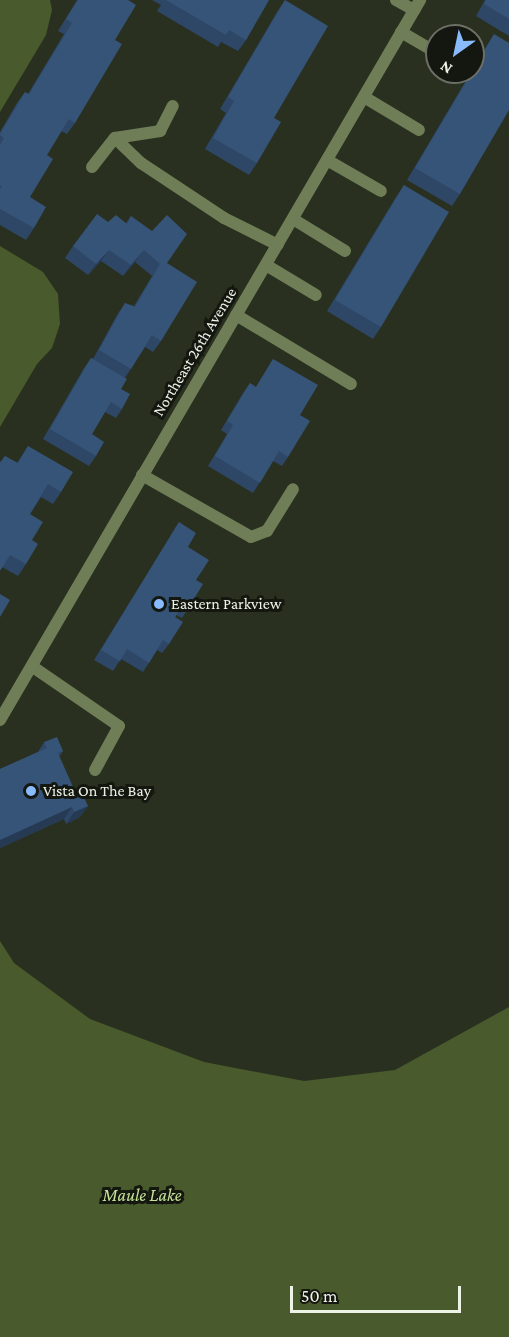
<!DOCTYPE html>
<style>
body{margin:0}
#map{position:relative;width:509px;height:1337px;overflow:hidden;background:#2a301f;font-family:"Crimson Pro",serif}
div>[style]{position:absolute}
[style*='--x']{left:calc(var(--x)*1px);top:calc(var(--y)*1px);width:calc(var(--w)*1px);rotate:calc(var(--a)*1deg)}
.water>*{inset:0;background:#495a2c}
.lane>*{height:12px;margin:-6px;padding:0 6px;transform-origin:6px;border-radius:6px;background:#6f7e57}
.street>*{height:12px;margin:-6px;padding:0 6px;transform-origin:6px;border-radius:6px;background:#6f7e57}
.wall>*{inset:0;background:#2e4767}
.shaded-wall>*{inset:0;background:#263a54}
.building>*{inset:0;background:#365378}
.dots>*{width:16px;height:16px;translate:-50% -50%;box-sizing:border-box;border:3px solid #14170f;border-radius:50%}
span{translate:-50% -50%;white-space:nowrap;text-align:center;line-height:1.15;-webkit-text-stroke:6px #14170f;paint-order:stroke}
.street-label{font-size:16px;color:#eef3e8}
.poi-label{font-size:16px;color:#eef3e8}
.left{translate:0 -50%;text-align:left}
.water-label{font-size:18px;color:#c5e297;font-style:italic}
.north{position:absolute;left:425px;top:24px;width:60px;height:60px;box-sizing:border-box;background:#14170f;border:2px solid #6b6f66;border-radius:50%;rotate:213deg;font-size:16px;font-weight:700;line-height:24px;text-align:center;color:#eef3e8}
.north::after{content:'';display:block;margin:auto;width:21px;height:27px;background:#89bafc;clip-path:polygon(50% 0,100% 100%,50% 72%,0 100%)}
.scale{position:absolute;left:290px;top:1286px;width:171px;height:27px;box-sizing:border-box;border:3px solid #eef3e8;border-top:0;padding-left:8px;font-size:18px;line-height:21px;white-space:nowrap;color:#eef3e8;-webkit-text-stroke:4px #14170f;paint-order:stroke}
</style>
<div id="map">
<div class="water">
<i style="clip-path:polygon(0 0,50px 0,52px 10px,46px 35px,0 112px)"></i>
<i style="clip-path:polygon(0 246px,43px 272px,58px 294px,60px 324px,52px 348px,37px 364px,0 427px)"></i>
<i style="clip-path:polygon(0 941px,14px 963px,90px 1019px,204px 1062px,304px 1081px,395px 1070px,509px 1007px,509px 1337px,0 1337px)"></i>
</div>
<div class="lane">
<i style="--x:401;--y:32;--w:42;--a:30.3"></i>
<i style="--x:364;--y:97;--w:64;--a:31"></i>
<i style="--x:327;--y:160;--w:62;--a:29.9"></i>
<i style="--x:293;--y:219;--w:61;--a:31.6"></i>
<i style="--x:266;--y:265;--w:58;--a:31"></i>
<i style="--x:236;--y:315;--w:134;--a:31"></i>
<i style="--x:142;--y:475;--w:125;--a:29.6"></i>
<i style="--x:251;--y:537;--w:17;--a:-21"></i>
<i style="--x:267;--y:531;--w:49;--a:-58.2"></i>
<i style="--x:33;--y:667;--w:104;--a:34.5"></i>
<i style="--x:119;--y:726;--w:50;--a:118.6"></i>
</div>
<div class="street">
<i style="--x:396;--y:0;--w:21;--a:29"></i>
<i style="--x:115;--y:138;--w:36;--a:44"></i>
<i style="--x:141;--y:163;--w:100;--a:33.5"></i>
<i style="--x:224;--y:218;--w:60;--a:26.6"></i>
<i style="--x:92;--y:167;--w:37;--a:-52"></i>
<i style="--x:115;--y:138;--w:46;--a:-8.8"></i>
<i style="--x:160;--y:131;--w:28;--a:-63"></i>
<i style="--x:0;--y:720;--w:834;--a:-59.74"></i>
</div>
<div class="wall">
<i style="clip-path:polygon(77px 0,128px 0,115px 40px,75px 123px,67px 134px,61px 131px,47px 155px,30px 197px,34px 228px,26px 240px,0 225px,0 132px,17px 103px,25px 92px,28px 94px,64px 34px,58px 31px)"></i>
<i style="clip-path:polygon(152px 0,269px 0,246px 40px,238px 51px,221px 42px,218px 47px,157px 11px,161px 5px)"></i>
<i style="clip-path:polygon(285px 0,274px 118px,257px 163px,249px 175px,205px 149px,226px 113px,220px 109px,277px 12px)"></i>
<i style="clip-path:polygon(485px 0,509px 0,509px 36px,476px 16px)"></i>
<i style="clip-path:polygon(494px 34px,460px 194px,452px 206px,407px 180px,471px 72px,473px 72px,473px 68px)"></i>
<i style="clip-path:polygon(404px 185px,381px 327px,373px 339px,327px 311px,396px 197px)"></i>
<i style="clip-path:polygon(131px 216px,167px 263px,161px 341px,153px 352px,145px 347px,125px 378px,121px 389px,122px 409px,116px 418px,105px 412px,92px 434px,96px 456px,89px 466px,43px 439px,84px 368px,91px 358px,93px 359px,117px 315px,125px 303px,134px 306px,152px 276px,135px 262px,123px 276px,101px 261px,88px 275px,65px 258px,73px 246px,108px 222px,126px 223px)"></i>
<i style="clip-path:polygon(273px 359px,300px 415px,288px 457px,282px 466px,273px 461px,253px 493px,208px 466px,227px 434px,221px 430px,243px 393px,250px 383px,256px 387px)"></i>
<i style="clip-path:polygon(28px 446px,61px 492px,53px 504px,41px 497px,30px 514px,32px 540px,26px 564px,18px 576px,2px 567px,0 570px,0 462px,5px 456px,17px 463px)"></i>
<i style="clip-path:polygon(179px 522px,188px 547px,196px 580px,188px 609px,182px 618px,176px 615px,169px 644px,162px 653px,157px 650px,143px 672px,121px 659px,113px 671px,94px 660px)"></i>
<i style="clip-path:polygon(44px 742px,63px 751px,59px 757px,77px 796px,88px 806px,80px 817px,66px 824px,64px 819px,0 848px,0 769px,38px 752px)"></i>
</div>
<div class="shaded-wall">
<i style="clip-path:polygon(109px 250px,101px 261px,88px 275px,96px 264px)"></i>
<i style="clip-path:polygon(144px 250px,135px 262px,123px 276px,131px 265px)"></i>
<i style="clip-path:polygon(88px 806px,80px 817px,66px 824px,74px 812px)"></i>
<i style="clip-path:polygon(72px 807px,64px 819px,0 848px,0 840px)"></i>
</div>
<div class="building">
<i style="clip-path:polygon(78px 0,128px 0,136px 5px,115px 40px,122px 44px,75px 123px,69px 119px,47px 155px,53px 159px,30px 197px,46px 207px,34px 228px,0 209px,0 189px,2px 186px,0 185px,0 145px,4px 138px,0 135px,0 134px,25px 92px,29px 94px,72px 23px,66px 19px)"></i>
<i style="clip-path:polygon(166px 0,269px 0,246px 40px,229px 30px,226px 35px)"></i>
<i style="clip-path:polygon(285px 0,328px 26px,274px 118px,281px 122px,257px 163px,213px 138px,234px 101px,228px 97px)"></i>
<i style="clip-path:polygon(486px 0,509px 0,509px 19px,484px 4px)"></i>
<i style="clip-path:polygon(494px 34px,509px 43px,509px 110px,460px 194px,415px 168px,472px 72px,473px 72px,473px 70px)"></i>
<i style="clip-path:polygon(404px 185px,449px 212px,381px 327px,335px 300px)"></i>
<i style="clip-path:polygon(97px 214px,108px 222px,116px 215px,127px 224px,131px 216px,152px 231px,167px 215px,187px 234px,167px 263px,197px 282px,161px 341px,152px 335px,131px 369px,99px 350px,125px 303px,135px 307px,160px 264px,144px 250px,131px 265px,109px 250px,96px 264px,73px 246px)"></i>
<i style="clip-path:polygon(91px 358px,127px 379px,121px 389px,130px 394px,122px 409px,111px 402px,92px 434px,104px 442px,96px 456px,50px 429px)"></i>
<i style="clip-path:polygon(273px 359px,318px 385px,300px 415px,310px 421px,288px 457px,279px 451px,260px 483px,215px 456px,233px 425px,227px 421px,250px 383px,256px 387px)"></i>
<i style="clip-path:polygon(28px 446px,73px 472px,61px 492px,48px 484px,30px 514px,43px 522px,32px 540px,38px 544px,26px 564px,10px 555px,0 571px,0 463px,5px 456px,18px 463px)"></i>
<i style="clip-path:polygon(179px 522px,196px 533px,188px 547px,209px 560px,196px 580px,203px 584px,188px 609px,182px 605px,175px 617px,183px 622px,169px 644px,163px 640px,149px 663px,127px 649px,120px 661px,101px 650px)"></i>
<i style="clip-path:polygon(0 594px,10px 600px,0 617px)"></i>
<i style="clip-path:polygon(57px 737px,63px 751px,58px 753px,77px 796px,82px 793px,88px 806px,74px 812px,72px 807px,0 840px,0 769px,47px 748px,44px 742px)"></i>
</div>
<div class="dots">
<i style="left:159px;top:604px;background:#89bafc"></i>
<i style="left:31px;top:791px;background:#89bafc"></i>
</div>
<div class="street-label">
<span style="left:195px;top:352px;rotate:-59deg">Northeast 26th Avenue</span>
</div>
<div class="poi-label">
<span class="left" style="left:171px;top:604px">Eastern Parkview</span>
<span class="left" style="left:43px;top:791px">Vista On The Bay</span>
</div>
<div class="water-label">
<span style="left:142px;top:1195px">Maule Lake</span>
</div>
<div class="north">N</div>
<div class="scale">50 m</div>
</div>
